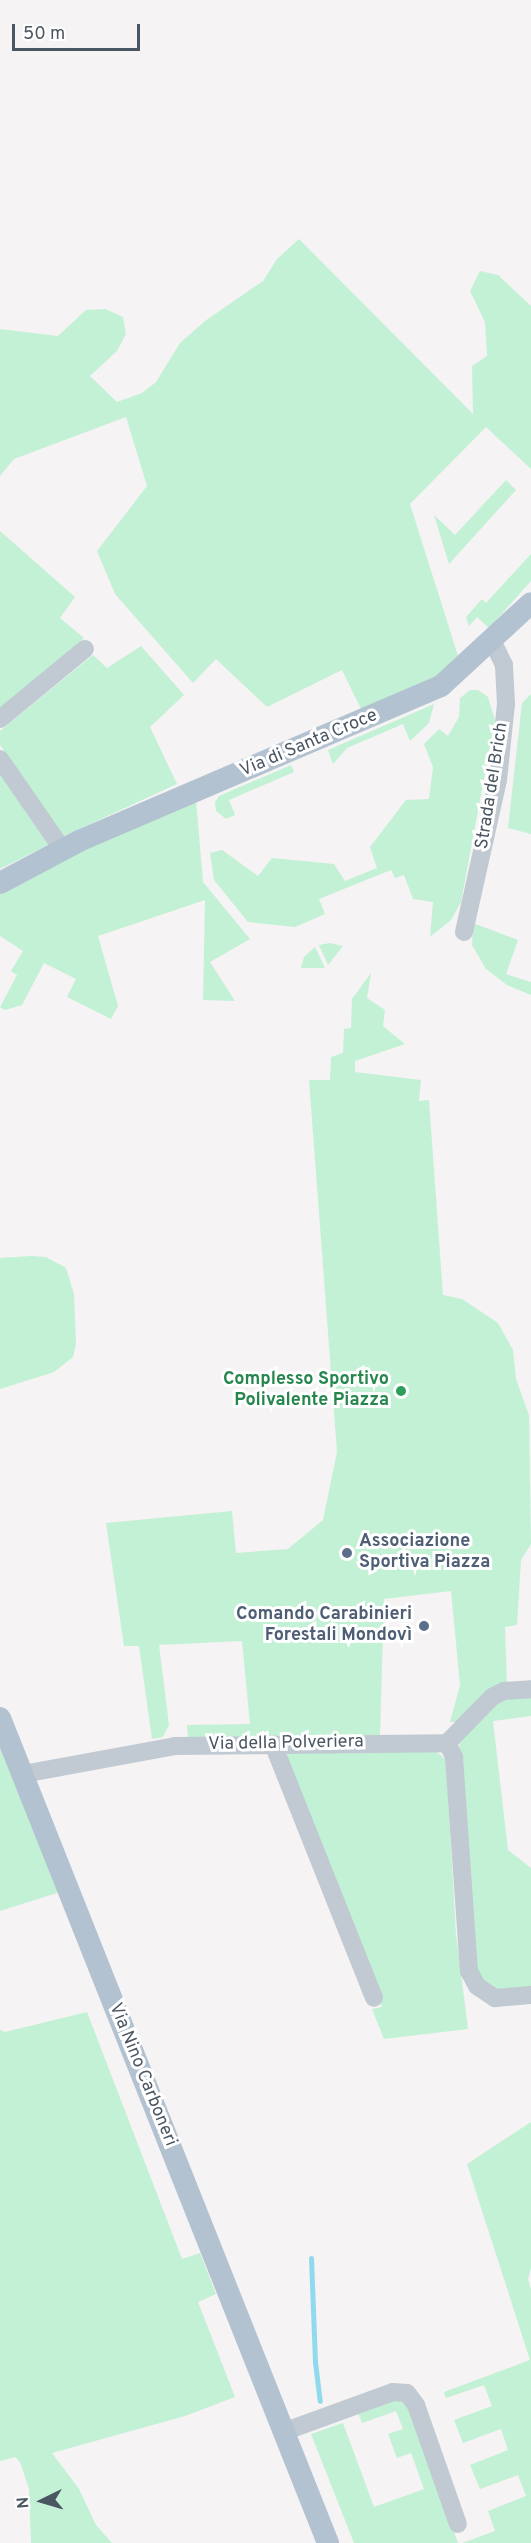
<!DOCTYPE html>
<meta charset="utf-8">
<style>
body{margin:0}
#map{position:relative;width:531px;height:2543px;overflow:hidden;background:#f5f3f3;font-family:Overpass,sans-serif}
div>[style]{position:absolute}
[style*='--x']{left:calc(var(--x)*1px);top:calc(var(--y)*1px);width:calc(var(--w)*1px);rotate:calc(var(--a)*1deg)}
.green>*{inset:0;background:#c3f1d5}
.stream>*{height:5px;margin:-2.5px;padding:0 2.5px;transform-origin:2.5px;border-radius:2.5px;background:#90daee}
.minor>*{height:18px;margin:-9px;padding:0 9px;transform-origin:9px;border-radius:9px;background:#c1cad2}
.major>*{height:22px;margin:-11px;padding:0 11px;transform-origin:11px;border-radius:11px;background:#b3c2d1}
.dots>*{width:16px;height:16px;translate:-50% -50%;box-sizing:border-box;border:3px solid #fff;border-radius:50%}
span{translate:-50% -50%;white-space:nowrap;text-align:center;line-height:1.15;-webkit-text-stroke:6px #fff;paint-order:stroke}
.street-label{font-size:18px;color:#4a5661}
.leisure-label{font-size:18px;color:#27864d;font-weight:700}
.right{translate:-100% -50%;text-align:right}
.service-label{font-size:18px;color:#4e5e75;font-weight:700}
.left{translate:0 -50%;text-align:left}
.north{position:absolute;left:12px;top:2471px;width:60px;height:60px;-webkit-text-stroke:4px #fff;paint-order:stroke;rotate:265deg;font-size:16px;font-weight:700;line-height:24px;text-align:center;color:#4a5661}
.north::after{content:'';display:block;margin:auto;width:21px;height:27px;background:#4a5661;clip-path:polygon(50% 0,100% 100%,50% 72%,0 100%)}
.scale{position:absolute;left:12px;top:24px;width:128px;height:27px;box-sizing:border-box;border:3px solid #4a5661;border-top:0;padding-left:8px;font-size:18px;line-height:21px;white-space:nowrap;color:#4a5661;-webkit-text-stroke:4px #fff;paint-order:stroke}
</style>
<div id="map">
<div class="green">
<i style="clip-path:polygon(299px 239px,473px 414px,472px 366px,487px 356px,485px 322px,470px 291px,480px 271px,498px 275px,531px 306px,531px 469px,486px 427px,410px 504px,459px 659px,446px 672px,363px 713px,342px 670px,267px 707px,216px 659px,193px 683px,115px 594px,97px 551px,147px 486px,126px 417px,14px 459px,0 476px,0 329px,58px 336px,86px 310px,105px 309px,123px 317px,126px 334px,117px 351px,90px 376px,117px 402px,142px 393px,156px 382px,180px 343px,205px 321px,263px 281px,277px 259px)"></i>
<i style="clip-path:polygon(506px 480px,516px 490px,449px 564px,434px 515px,455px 535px)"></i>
<i style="clip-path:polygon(0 531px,75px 597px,60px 618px,84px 638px,0 710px)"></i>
<i style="clip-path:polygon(531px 554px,531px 581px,489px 628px,477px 617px,469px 626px,466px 617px,482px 599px,486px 603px)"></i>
<i style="clip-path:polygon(141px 646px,184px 695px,150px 727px,177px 784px,62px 837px,0 745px,0 731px,93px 655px,107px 668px)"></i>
<i style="clip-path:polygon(470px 690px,478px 690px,488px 697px,495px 720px,461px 902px,451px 920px,430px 937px,433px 902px,413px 899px,404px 875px,395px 878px,391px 870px,319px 899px,325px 914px,295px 927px,248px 922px,214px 880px,210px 853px,222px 850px,258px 876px,272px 858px,334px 864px,345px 881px,377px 868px,370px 847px,406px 800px,429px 799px,433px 767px,424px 744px,439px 729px,448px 736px,459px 717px,460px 698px)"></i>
<i style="clip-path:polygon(531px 694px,531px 834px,508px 828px,522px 703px)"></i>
<i style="clip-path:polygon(434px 704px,429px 723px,410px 741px,403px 724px,347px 748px,333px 764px,328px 750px)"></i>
<i style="clip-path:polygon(291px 765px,294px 772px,229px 800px,235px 815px,226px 819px,216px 811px,215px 802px,219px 796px)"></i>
<i style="clip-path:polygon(0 770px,52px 843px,0 869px)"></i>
<i style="clip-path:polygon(196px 800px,203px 882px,250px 939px,210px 962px,235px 1001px,203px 1000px,205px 900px,98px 936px,118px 1006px,111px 1019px,67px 997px,76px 979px,44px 963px,22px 1005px,5px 1010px,0 1007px,17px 975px,11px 971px,23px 951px,0 936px,0 894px,78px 851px)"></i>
<i style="clip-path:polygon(473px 923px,518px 940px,506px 974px,531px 982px,531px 995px,507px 985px,486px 969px,472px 945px)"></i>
<i style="clip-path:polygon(330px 943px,343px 946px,328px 965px,319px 945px)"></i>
<i style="clip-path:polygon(315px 947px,325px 968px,301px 968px,304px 957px)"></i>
<i style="clip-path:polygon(371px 973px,367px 998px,385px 1010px,383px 1026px,405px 1044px,355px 1061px,355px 1072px,421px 1080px,419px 1101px,429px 1100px,443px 1295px,462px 1299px,498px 1323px,513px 1350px,516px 1379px,529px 1415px,531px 1544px,521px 1560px,517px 1625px,505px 1627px,507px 1684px,459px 1722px,450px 1722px,460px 1685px,451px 1591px,384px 1599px,380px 1735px,188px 1738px,187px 1725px,250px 1724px,242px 1641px,159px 1645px,169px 1725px,163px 1737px,152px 1739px,139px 1646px,124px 1646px,106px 1523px,232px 1511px,236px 1553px,288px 1549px,323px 1520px,337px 1452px,309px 1080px,330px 1080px,331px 1057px,343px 1053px,344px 1029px,351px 1028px,352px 999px)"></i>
<i style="clip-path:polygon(31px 1256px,46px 1257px,66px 1268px,74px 1294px,76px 1344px,73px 1357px,54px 1372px,0 1389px,0 1258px)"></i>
<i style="clip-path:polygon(531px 1695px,531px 1716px,493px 1721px,508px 1850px,531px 1868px,531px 1989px,504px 1994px,483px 1983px,471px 1952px,459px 1738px,496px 1701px)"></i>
<i style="clip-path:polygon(0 1744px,60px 1892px,0 1911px)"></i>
<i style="clip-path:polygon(436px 1751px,446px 1760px,456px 1934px,468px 2029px,384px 2039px,372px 2009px,382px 2007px,283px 1753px)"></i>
<i style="clip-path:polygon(87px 2012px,182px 2259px,200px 2253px,216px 2294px,198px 2302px,235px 2397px,185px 2416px,52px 2453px,79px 2489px,96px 2525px,112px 2543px,31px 2543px,29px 2489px,20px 2462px,15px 2457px,0 2461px,0 2030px,5px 2032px)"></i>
<i style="clip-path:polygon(531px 2122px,531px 2268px,528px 2279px,531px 2289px,531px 2543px,462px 2543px,495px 2531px,488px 2511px,526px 2496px,518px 2475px,480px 2489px,470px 2465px,508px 2450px,501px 2429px,463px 2443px,454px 2420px,492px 2406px,484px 2385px,446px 2398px,444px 2392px,530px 2360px,467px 2164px)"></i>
<i style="clip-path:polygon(393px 2400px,407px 2402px,458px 2543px,354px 2543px,311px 2434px,343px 2423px,374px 2507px,424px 2489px,411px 2453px,397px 2458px,388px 2434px,403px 2429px,396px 2411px,362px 2423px,358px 2412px)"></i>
</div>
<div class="stream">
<i style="--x:311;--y:2258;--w:104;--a:87.8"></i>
<i style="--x:315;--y:2362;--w:39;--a:83"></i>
</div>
<div class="minor">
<i style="--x:0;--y:719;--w:110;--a:-39.5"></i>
<i style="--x:0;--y:759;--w:109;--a:55.4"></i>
<i style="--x:464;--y:932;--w:156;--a:-77.4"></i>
<i style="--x:498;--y:780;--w:76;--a:-84"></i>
<i style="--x:506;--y:704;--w:39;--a:-93"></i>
<i style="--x:504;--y:665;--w:25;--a:-116"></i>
<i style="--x:447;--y:1743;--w:16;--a:63"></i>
<i style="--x:454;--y:1757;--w:215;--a:86"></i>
<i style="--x:469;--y:1971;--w:17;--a:62"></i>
<i style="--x:477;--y:1986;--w:22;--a:34"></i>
<i style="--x:495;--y:1998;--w:36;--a:-5"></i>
<i style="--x:447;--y:1743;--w:64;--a:-45.6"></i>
<i style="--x:492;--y:1697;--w:13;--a:-27"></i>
<i style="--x:504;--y:1691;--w:27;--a:-4"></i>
<i style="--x:273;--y:1744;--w:273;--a:68.3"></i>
<i style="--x:23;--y:1774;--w:155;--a:-10.4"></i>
<i style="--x:175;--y:1746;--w:272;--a:-0.6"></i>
<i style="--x:283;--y:2432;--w:117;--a:-20"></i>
<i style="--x:393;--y:2392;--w:14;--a:4"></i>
<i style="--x:407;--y:2393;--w:15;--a:53"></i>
<i style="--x:416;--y:2405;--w:126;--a:70.6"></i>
</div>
<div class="major">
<i style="--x:0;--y:883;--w:89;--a:-28"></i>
<i style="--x:79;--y:841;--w:394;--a:-23.2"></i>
<i style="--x:441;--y:686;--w:122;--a:-42.7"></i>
<i style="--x:0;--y:1718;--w:888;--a:68.32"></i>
</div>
<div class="dots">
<i style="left:401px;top:1391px;background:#2e9e5b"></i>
<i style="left:347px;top:1553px;background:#5c6f8a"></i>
<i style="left:424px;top:1626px;background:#5c6f8a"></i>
</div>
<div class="street-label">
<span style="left:309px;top:744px;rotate:-23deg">Via di Santa Croce</span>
<span style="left:493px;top:786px;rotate:-81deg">Strada del Brich</span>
<span style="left:286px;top:1744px;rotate:-1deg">Via della Polveriera</span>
<span style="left:142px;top:2075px;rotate:68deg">Via Nino Carboneri</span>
</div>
<div class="leisure-label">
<span class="right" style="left:389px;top:1391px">Complesso Sportivo<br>Polivalente Piazza</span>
</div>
<div class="service-label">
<span class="left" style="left:359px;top:1553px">Associazione<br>Sportiva Piazza</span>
<span class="right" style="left:412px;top:1626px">Comando Carabinieri<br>Forestali Mondovì</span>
</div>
<div class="north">N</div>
<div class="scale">50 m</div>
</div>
